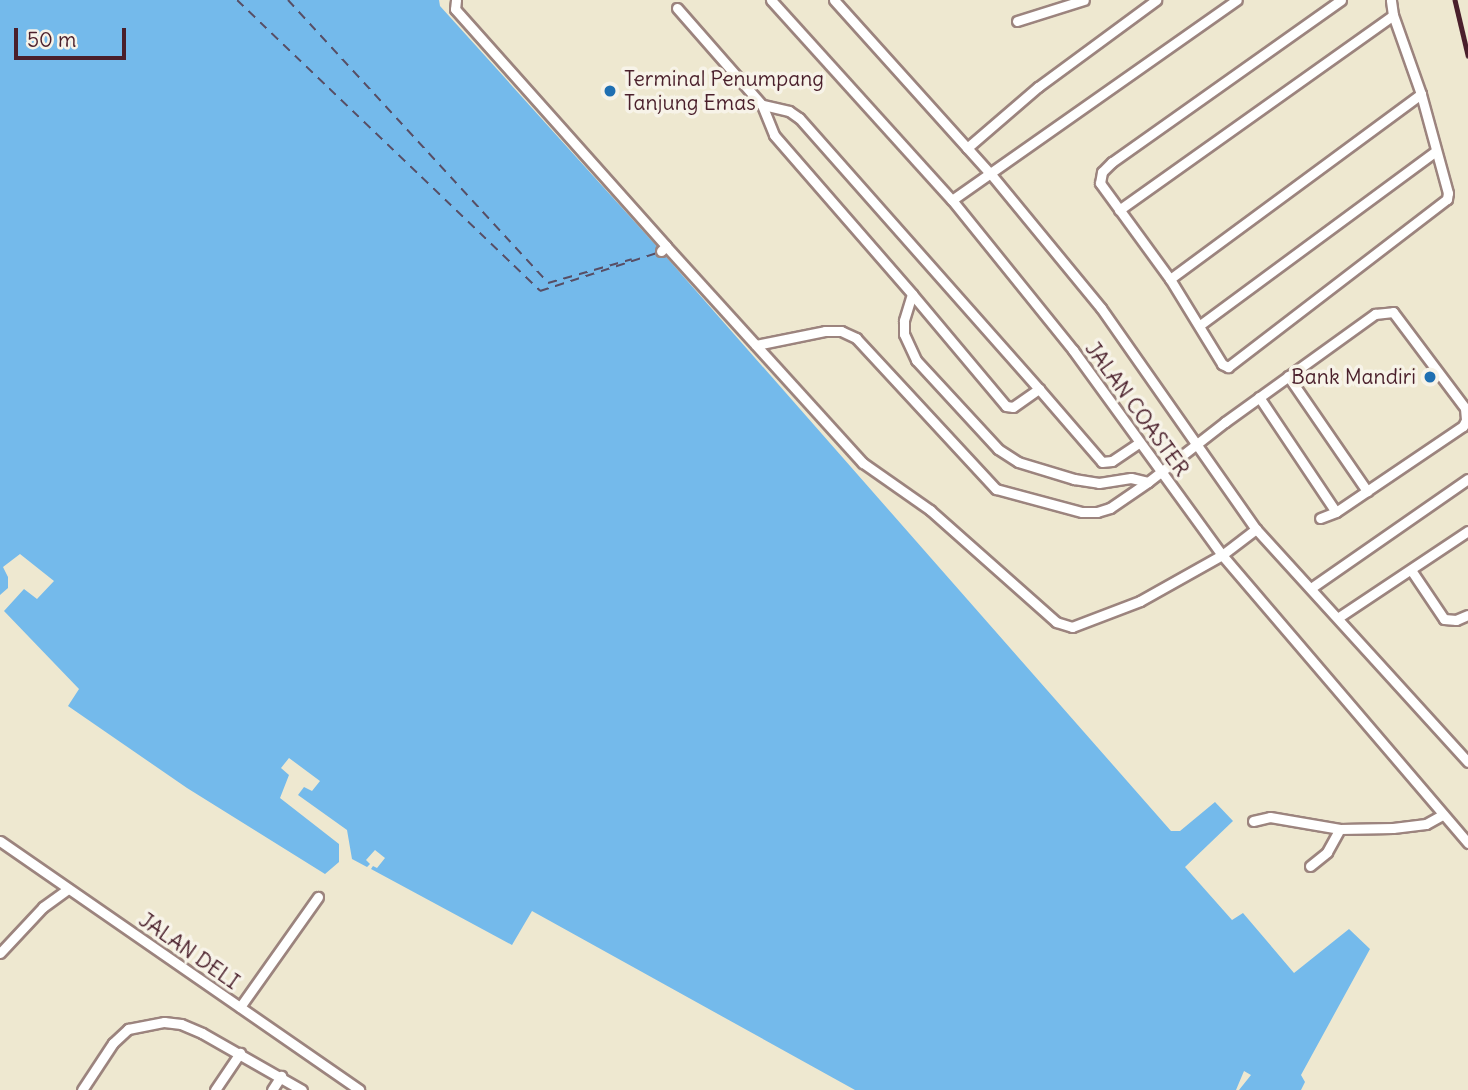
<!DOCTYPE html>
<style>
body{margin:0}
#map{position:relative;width:1468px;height:1090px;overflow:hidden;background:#eee8d0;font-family:Delius,sans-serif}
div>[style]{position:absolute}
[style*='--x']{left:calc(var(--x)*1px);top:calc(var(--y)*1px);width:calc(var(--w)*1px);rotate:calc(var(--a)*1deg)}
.water>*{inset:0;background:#74baeb}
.ferry>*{height:2px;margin-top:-1px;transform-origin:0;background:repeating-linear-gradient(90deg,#574e65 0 9px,transparent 0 16px)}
.roads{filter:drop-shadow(2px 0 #9c847e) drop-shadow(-2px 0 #9c847e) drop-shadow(0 2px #9c847e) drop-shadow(0 -2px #9c847e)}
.service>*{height:9px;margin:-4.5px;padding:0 4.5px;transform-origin:4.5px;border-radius:4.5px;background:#fff}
.rail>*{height:4.5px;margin:-2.25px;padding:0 2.25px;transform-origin:2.25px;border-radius:2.25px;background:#4a1f2b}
.dots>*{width:19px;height:19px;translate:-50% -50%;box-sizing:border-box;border:4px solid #f7f3e8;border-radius:50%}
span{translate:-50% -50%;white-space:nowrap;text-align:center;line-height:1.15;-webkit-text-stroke:7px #f7f3e8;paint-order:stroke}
.poi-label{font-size:21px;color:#4a1f2b}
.left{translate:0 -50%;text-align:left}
.right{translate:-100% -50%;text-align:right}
.street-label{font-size:21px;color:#4a1f2b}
.scale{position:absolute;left:14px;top:28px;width:112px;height:32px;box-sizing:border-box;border:4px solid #4a1f2b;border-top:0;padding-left:9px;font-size:21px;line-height:24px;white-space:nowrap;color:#4a1f2b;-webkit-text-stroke:5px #f7f3e8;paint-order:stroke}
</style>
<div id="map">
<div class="water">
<i style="clip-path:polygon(0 0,439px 0,440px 6px,661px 251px,1171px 831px,1180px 831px,1215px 802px,1233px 821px,1185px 867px,1232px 920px,1243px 913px,1294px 973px,1349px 929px,1370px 949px,1301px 1075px,1305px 1082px,1301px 1090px,1239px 1090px,1251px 1075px,1244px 1071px,1236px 1090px,855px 1090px,532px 911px,512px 945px,371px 869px,373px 866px,377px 868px,385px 858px,375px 850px,366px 860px,370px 864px,367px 867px,352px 859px,347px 830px,298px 795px,304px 787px,312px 791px,320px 781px,289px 758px,281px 768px,289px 775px,280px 798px,339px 844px,339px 862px,325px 874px,187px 788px,68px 706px,79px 689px,4px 611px,24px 589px,37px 599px,54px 581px,20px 554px,3px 567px,8px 577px,8px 588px,0 595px)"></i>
</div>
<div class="ferry">
<i style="--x:237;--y:0;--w:420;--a:43.8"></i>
<i style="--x:540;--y:291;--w:123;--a:-18"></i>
<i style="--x:288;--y:0;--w:384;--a:47.4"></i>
<i style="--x:548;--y:283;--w:87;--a:-15.9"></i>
</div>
<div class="roads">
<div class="service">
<i style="--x:456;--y:0;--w:9;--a:96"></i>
<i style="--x:455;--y:9;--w:317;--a:48.3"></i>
<i style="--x:666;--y:246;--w:7;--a:135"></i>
<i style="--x:771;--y:0;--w:270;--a:47.9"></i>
<i style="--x:952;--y:200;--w:193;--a:51.1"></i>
<i style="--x:1073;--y:350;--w:253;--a:54"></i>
<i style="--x:1222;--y:555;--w:379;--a:49.5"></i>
<i style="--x:834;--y:0;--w:233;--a:48"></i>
<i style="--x:990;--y:173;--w:175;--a:50.6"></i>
<i style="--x:1101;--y:308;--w:270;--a:55"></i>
<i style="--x:1256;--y:529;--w:315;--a:47.7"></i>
<i style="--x:1341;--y:0;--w:281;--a:144.7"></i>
<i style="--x:1112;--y:162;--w:14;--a:135"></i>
<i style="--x:1102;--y:172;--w:11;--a:100"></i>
<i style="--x:1100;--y:183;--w:119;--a:53.9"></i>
<i style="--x:1170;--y:279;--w:100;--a:58.5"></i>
<i style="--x:1222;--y:364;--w:7;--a:27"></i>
<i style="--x:1228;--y:367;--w:276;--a:-37.5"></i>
<i style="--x:1447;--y:199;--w:6;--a:-81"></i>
<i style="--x:1448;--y:193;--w:103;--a:-105.3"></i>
<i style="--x:1421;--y:94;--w:84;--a:-109.5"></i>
<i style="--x:1393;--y:15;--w:15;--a:-98"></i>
<i style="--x:677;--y:8;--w:129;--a:48.8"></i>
<i style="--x:1017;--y:21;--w:70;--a:-17.4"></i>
<i style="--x:967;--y:148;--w:94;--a:-40.7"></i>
<i style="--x:1038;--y:87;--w:147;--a:-36.4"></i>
<i style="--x:952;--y:200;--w:348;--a:-35.1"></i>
<i style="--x:1119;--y:210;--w:336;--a:-35.4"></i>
<i style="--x:666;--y:246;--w:293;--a:47.8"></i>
<i style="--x:863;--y:463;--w:82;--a:35"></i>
<i style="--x:930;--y:510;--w:169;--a:41.6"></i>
<i style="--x:1056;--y:622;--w:17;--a:17"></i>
<i style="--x:1072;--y:627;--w:73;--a:-20.9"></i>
<i style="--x:1140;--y:601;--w:94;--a:-29.3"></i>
<i style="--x:1222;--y:555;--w:43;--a:-37.4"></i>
<i style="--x:1170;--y:279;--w:312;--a:-36.4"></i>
<i style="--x:912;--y:294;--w:146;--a:50"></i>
<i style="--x:1006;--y:406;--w:7;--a:8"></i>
<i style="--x:1013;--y:407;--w:32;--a:-35"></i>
<i style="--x:1039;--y:389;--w:362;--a:-131.5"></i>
<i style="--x:799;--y:118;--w:12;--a:-145"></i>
<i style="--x:789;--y:111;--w:28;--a:-167"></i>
<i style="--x:762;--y:105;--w:32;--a:68"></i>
<i style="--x:774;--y:135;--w:211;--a:49"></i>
<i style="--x:912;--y:294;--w:28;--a:107"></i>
<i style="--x:904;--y:321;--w:13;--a:90"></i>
<i style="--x:904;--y:334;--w:29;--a:65"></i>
<i style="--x:916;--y:360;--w:121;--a:47.3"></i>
<i style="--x:998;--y:449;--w:24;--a:33"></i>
<i style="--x:1018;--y:462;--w:59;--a:16.9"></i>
<i style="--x:1074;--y:479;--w:25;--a:9"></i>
<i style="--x:1099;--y:483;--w:32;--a:-9"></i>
<i style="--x:1131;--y:478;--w:17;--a:13"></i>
<i style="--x:1200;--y:325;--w:292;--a:-36.4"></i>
<i style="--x:756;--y:345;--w:70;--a:-11.5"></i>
<i style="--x:825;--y:331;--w:16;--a:0"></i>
<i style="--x:841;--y:331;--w:17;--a:25"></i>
<i style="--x:856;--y:338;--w:206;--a:47.2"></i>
<i style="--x:996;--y:489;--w:89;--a:15"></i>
<i style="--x:1082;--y:512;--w:15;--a:0"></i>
<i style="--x:1097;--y:512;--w:14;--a:-17"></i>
<i style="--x:1110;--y:508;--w:46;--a:-34.4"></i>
<i style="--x:1148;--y:482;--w:98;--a:-37.9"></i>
<i style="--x:1225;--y:422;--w:185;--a:-35.8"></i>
<i style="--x:1375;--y:314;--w:18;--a:-6"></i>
<i style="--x:1393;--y:312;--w:120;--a:53.1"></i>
<i style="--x:1465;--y:408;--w:12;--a:85"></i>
<i style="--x:1466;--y:420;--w:7;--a:117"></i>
<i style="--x:1463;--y:426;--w:153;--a:145.9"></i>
<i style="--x:1336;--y:512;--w:17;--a:159"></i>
<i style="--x:1288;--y:376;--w:140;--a:55.5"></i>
<i style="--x:1039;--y:389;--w:96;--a:49.2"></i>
<i style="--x:1102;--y:462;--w:10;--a:-6"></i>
<i style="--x:1112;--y:461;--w:32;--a:-34"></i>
<i style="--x:1259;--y:397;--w:138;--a:56.2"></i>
<i style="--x:1411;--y:570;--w:59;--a:56"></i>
<i style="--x:1444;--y:619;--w:12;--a:5"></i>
<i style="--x:1456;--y:620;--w:13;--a:-23"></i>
<i style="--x:1311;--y:588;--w:191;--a:-34.8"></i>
<i style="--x:1339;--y:617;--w:155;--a:-33.7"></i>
<i style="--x:1253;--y:821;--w:17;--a:-13"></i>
<i style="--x:1270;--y:817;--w:71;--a:9.7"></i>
<i style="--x:1340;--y:829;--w:53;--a:-1.1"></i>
<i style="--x:1393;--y:828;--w:33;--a:-7"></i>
<i style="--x:1426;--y:824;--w:18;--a:-29"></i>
<i style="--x:0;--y:841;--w:437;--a:34.7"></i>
<i style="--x:1310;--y:866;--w:22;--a:-39"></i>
<i style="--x:1327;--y:852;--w:26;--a:-61"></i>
<i style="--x:0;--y:953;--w:63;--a:-46.9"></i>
<i style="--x:43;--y:907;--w:31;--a:-36"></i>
<i style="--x:240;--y:1007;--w:135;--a:-54.7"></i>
<i style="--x:82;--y:1090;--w:56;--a:-56.6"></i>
<i style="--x:113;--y:1043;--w:21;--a:-43"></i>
<i style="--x:128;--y:1029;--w:37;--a:-11"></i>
<i style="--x:164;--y:1022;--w:17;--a:7"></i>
<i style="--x:181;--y:1024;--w:23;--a:23"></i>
<i style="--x:202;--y:1033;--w:115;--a:29.7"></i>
<i style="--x:215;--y:1090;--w:45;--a:-56"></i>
<i style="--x:272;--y:1090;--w:17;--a:-57"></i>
</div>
</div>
<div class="rail">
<i style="--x:1455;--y:0;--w:57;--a:76.7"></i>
</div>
<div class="dots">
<i style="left:610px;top:91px;background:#1f6fb2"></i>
<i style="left:1430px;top:377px;background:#1f6fb2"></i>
</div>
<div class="poi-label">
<span class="left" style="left:624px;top:91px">Terminal Penumpang<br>Tanjung Emas</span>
<span class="right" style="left:1416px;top:377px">Bank Mandiri</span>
</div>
<div class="street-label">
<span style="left:1137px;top:409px;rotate:54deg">JALAN COASTER</span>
<span style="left:189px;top:951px;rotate:35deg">JALAN DELI</span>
</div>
<div class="scale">50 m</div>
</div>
